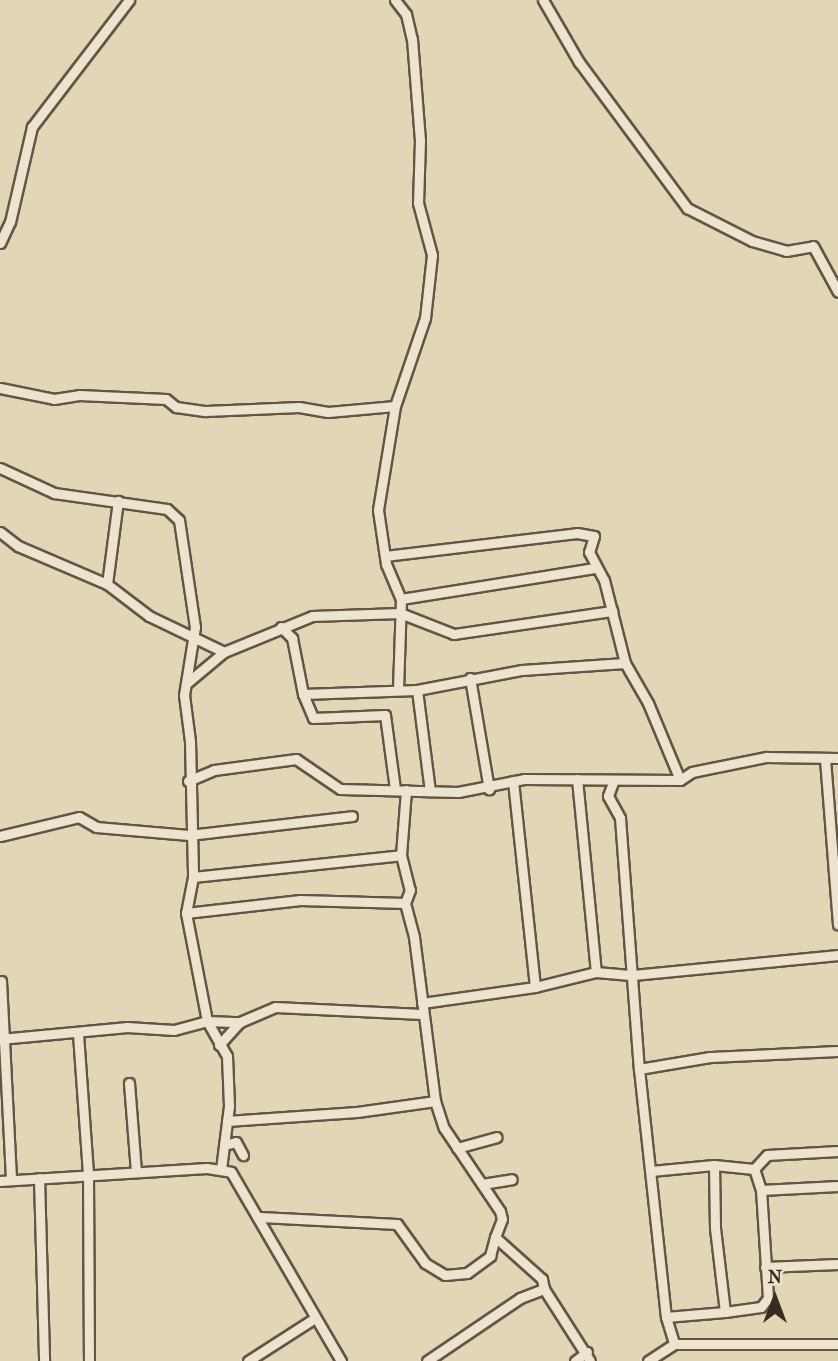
<!DOCTYPE html>
<style>
body{margin:0}
#map{position:relative;width:838px;height:1361px;overflow:hidden;background:#e1d6b5;font-family:"IM FELL French Canon",serif}
div>[style]{position:absolute}
[style*='--x']{left:calc(var(--x)*1px);top:calc(var(--y)*1px);width:calc(var(--w)*1px);rotate:calc(var(--a)*1deg)}
.roads{filter:drop-shadow(2px 0 #625644) drop-shadow(-2px 0 #625644) drop-shadow(0 2px #625644) drop-shadow(0 -2px #625644)}
.minor>*{height:9px;margin:-4.5px;padding:0 4.5px;transform-origin:4.5px;border-radius:4.5px;background:#ece4cf}
span{translate:-50% -50%;white-space:nowrap;text-align:center;line-height:1.15;-webkit-text-stroke:6px #ece4cf;paint-order:stroke}
.north{position:absolute;left:740px;top:1263px;width:70px;height:70px;-webkit-text-stroke:5px #ece4cf;paint-order:stroke;rotate:0deg;font-size:19px;font-weight:700;line-height:28px;text-align:center;color:#372c1f}
.north::after{content:'';display:block;margin:auto;width:24px;height:32px;background:#372c1f;clip-path:polygon(50% 0,100% 100%,50% 72%,0 100%)}
</style>
<div id="map">
<div class="roads">
<div class="minor">
<i style="--x:395;--y:0;--w:18;--a:52"></i>
<i style="--x:406;--y:14;--w:26;--a:77"></i>
<i style="--x:412;--y:39;--w:101;--a:85.5"></i>
<i style="--x:420;--y:140;--w:63;--a:91.8"></i>
<i style="--x:418;--y:203;--w:54;--a:74.9"></i>
<i style="--x:432;--y:255;--w:63;--a:96.3"></i>
<i style="--x:425;--y:318;--w:93;--a:108.8"></i>
<i style="--x:395;--y:406;--w:105;--a:99.3"></i>
<i style="--x:378;--y:510;--w:55;--a:81.6"></i>
<i style="--x:386;--y:564;--w:38;--a:67"></i>
<i style="--x:401;--y:599;--w:90;--a:91.9"></i>
<i style="--x:543;--y:0;--w:72;--a:59.9"></i>
<i style="--x:579;--y:62;--w:182;--a:53.5"></i>
<i style="--x:687;--y:208;--w:73;--a:26.9"></i>
<i style="--x:752;--y:241;--w:35;--a:16"></i>
<i style="--x:786;--y:251;--w:27;--a:-10"></i>
<i style="--x:813;--y:246;--w:52;--a:61.5"></i>
<i style="--x:0;--y:243;--w:23;--a:-65"></i>
<i style="--x:10;--y:222;--w:98;--a:-77"></i>
<i style="--x:32;--y:127;--w:160;--a:-52.6"></i>
<i style="--x:0;--y:388;--w:55;--a:11.5"></i>
<i style="--x:54;--y:399;--w:25;--a:-9"></i>
<i style="--x:79;--y:395;--w:87;--a:2.6"></i>
<i style="--x:166;--y:399;--w:13;--a:39"></i>
<i style="--x:176;--y:407;--w:30;--a:8"></i>
<i style="--x:206;--y:411;--w:93;--a:-2.5"></i>
<i style="--x:299;--y:407;--w:29;--a:10"></i>
<i style="--x:328;--y:412;--w:67;--a:-5.1"></i>
<i style="--x:0;--y:468;--w:60;--a:24.8"></i>
<i style="--x:54;--y:493;--w:114;--a:8.1"></i>
<i style="--x:167;--y:509;--w:16;--a:43"></i>
<i style="--x:179;--y:520;--w:108;--a:81.5"></i>
<i style="--x:195;--y:627;--w:69;--a:99.2"></i>
<i style="--x:184;--y:695;--w:46;--a:82.6"></i>
<i style="--x:190;--y:741;--w:136;--a:88.7"></i>
<i style="--x:193;--y:877;--w:37;--a:101"></i>
<i style="--x:186;--y:913;--w:110;--a:79"></i>
<i style="--x:207;--y:1021;--w:40;--a:60.3"></i>
<i style="--x:227;--y:1056;--w:50;--a:87.7"></i>
<i style="--x:229;--y:1106;--w:64;--a:97.2"></i>
<i style="--x:0;--y:532;--w:23;--a:38"></i>
<i style="--x:18;--y:546;--w:97;--a:23.1"></i>
<i style="--x:107;--y:584;--w:53;--a:37.3"></i>
<i style="--x:149;--y:616;--w:83;--a:25.6"></i>
<i style="--x:385;--y:556;--w:193;--a:-6.8"></i>
<i style="--x:577;--y:533;--w:17;--a:10"></i>
<i style="--x:594;--y:536;--w:17;--a:107"></i>
<i style="--x:589;--y:552;--w:32;--a:62"></i>
<i style="--x:604;--y:580;--w:86;--a:75.8"></i>
<i style="--x:625;--y:663;--w:46;--a:60.1"></i>
<i style="--x:648;--y:703;--w:83;--a:67.4"></i>
<i style="--x:107;--y:584;--w:84;--a:-82.5"></i>
<i style="--x:401;--y:599;--w:196;--a:-9.1"></i>
<i style="--x:281;--y:627;--w:16;--a:45"></i>
<i style="--x:292;--y:638;--w:57;--a:78.9"></i>
<i style="--x:303;--y:694;--w:26;--a:67"></i>
<i style="--x:313;--y:718;--w:72;--a:-2.4"></i>
<i style="--x:385;--y:715;--w:75;--a:82.3"></i>
<i style="--x:470;--y:678;--w:113;--a:80.3"></i>
<i style="--x:188;--y:682;--w:47;--a:-39.8"></i>
<i style="--x:224;--y:652;--w:95;--a:-22.2"></i>
<i style="--x:312;--y:616;--w:88;--a:-2"></i>
<i style="--x:400;--y:613;--w:58;--a:21.3"></i>
<i style="--x:454;--y:634;--w:160;--a:-8.3"></i>
<i style="--x:417;--y:690;--w:102;--a:82.7"></i>
<i style="--x:303;--y:694;--w:114;--a:-2"></i>
<i style="--x:417;--y:690;--w:107;--a:-10.8"></i>
<i style="--x:522;--y:670;--w:103;--a:-3.9"></i>
<i style="--x:825;--y:759;--w:166;--a:85.5"></i>
<i style="--x:577;--y:779;--w:194;--a:84.4"></i>
<i style="--x:614;--y:780;--w:17;--a:111"></i>
<i style="--x:608;--y:796;--w:25;--a:61"></i>
<i style="--x:620;--y:818;--w:252;--a:85.7"></i>
<i style="--x:639;--y:1069;--w:249;--a:83.8"></i>
<i style="--x:666;--y:1317;--w:28;--a:73"></i>
<i style="--x:674;--y:1344;--w:164;--a:0"></i>
<i style="--x:188;--y:781;--w:28;--a:-23"></i>
<i style="--x:214;--y:770;--w:83;--a:-7.6"></i>
<i style="--x:296;--y:759;--w:53;--a:34.3"></i>
<i style="--x:340;--y:789;--w:118;--a:1.5"></i>
<i style="--x:458;--y:792;--w:67;--a:-11.1"></i>
<i style="--x:524;--y:779;--w:156;--a:0.4"></i>
<i style="--x:680;--y:780;--w:14;--a:-34"></i>
<i style="--x:692;--y:772;--w:76;--a:-11.5"></i>
<i style="--x:766;--y:757;--w:72;--a:0.8"></i>
<i style="--x:513;--y:781;--w:207;--a:83.9"></i>
<i style="--x:406;--y:790;--w:65;--a:94.4"></i>
<i style="--x:401;--y:855;--w:36;--a:76"></i>
<i style="--x:410;--y:890;--w:14;--a:111"></i>
<i style="--x:405;--y:903;--w:35;--a:75"></i>
<i style="--x:414;--y:937;--w:165;--a:82.7"></i>
<i style="--x:435;--y:1101;--w:28;--a:72"></i>
<i style="--x:444;--y:1128;--w:100;--a:56"></i>
<i style="--x:500;--y:1211;--w:8;--a:76"></i>
<i style="--x:502;--y:1219;--w:19;--a:111"></i>
<i style="--x:0;--y:836;--w:81;--a:-13.5"></i>
<i style="--x:79;--y:817;--w:20;--a:30"></i>
<i style="--x:96;--y:827;--w:93;--a:4.9"></i>
<i style="--x:189;--y:835;--w:164;--a:-6.6"></i>
<i style="--x:193;--y:877;--w:209;--a:-6"></i>
<i style="--x:186;--y:913;--w:115;--a:-6.5"></i>
<i style="--x:300;--y:900;--w:105;--a:1.6"></i>
<i style="--x:1;--y:981;--w:199;--a:87.1"></i>
<i style="--x:422;--y:1003;--w:114;--a:-8.1"></i>
<i style="--x:535;--y:987;--w:63;--a:-13.8"></i>
<i style="--x:596;--y:972;--w:37;--a:5"></i>
<i style="--x:633;--y:975;--w:206;--a:-5.6"></i>
<i style="--x:78;--y:1034;--w:141;--a:85.9"></i>
<i style="--x:88;--y:1175;--w:186;--a:89.7"></i>
<i style="--x:0;--y:1039;--w:128;--a:-5.4"></i>
<i style="--x:127;--y:1027;--w:47;--a:3.7"></i>
<i style="--x:174;--y:1030;--w:34;--a:-15"></i>
<i style="--x:207;--y:1021;--w:33;--a:2"></i>
<i style="--x:219;--y:1045;--w:31;--a:-48"></i>
<i style="--x:240;--y:1022;--w:38;--a:-23"></i>
<i style="--x:275;--y:1007;--w:147;--a:2.7"></i>
<i style="--x:639;--y:1069;--w:72;--a:-9.6"></i>
<i style="--x:710;--y:1057;--w:128;--a:-2.7"></i>
<i style="--x:129;--y:1083;--w:89;--a:85.5"></i>
<i style="--x:227;--y:1121;--w:130;--a:-4"></i>
<i style="--x:357;--y:1112;--w:79;--a:-8"></i>
<i style="--x:224;--y:1145;--w:12;--a:-14"></i>
<i style="--x:236;--y:1142;--w:15;--a:62"></i>
<i style="--x:457;--y:1148;--w:41;--a:-15.4"></i>
<i style="--x:651;--y:1171;--w:63;--a:-5.4"></i>
<i style="--x:714;--y:1165;--w:40;--a:5.7"></i>
<i style="--x:754;--y:1169;--w:19;--a:-47"></i>
<i style="--x:767;--y:1155;--w:71;--a:-3.2"></i>
<i style="--x:39;--y:1178;--w:183;--a:88.4"></i>
<i style="--x:0;--y:1181;--w:207;--a:-3.6"></i>
<i style="--x:207;--y:1168;--w:24;--a:9"></i>
<i style="--x:231;--y:1172;--w:219;--a:59.8"></i>
<i style="--x:482;--y:1184;--w:30;--a:-9"></i>
<i style="--x:761;--y:1190;--w:77;--a:-3"></i>
<i style="--x:260;--y:1217;--w:137;--a:2.9"></i>
<i style="--x:397;--y:1224;--w:48;--a:54.3"></i>
<i style="--x:425;--y:1263;--w:23;--a:31"></i>
<i style="--x:445;--y:1275;--w:22;--a:-5"></i>
<i style="--x:467;--y:1273;--w:29;--a:-36"></i>
<i style="--x:490;--y:1256;--w:20;--a:-75"></i>
<i style="--x:495;--y:1237;--w:63;--a:41.8"></i>
<i style="--x:542;--y:1279;--w:10;--a:79"></i>
<i style="--x:765;--y:1267;--w:73;--a:-2.4"></i>
<i style="--x:725;--y:1312;--w:36;--a:-8"></i>
<i style="--x:761;--y:1307;--w:11;--a:-52"></i>
<i style="--x:768;--y:1298;--w:108;--a:-93.7"></i>
<i style="--x:761;--y:1190;--w:22;--a:-108"></i>
<i style="--x:666;--y:1317;--w:59;--a:-4.8"></i>
<i style="--x:725;--y:1312;--w:85;--a:-96.8"></i>
<i style="--x:715;--y:1228;--w:63;--a:-90.9"></i>
<i style="--x:248;--y:1361;--w:80;--a:-32.7"></i>
<i style="--x:427;--y:1361;--w:112;--a:-34.1"></i>
<i style="--x:520;--y:1298;--w:26;--a:-21"></i>
<i style="--x:544;--y:1289;--w:85;--a:57.4"></i>
<i style="--x:575;--y:1361;--w:15;--a:-37"></i>
<i style="--x:648;--y:1361;--w:31;--a:-33"></i>
</div>
</div>
<div class="north">N</div>
</div>
